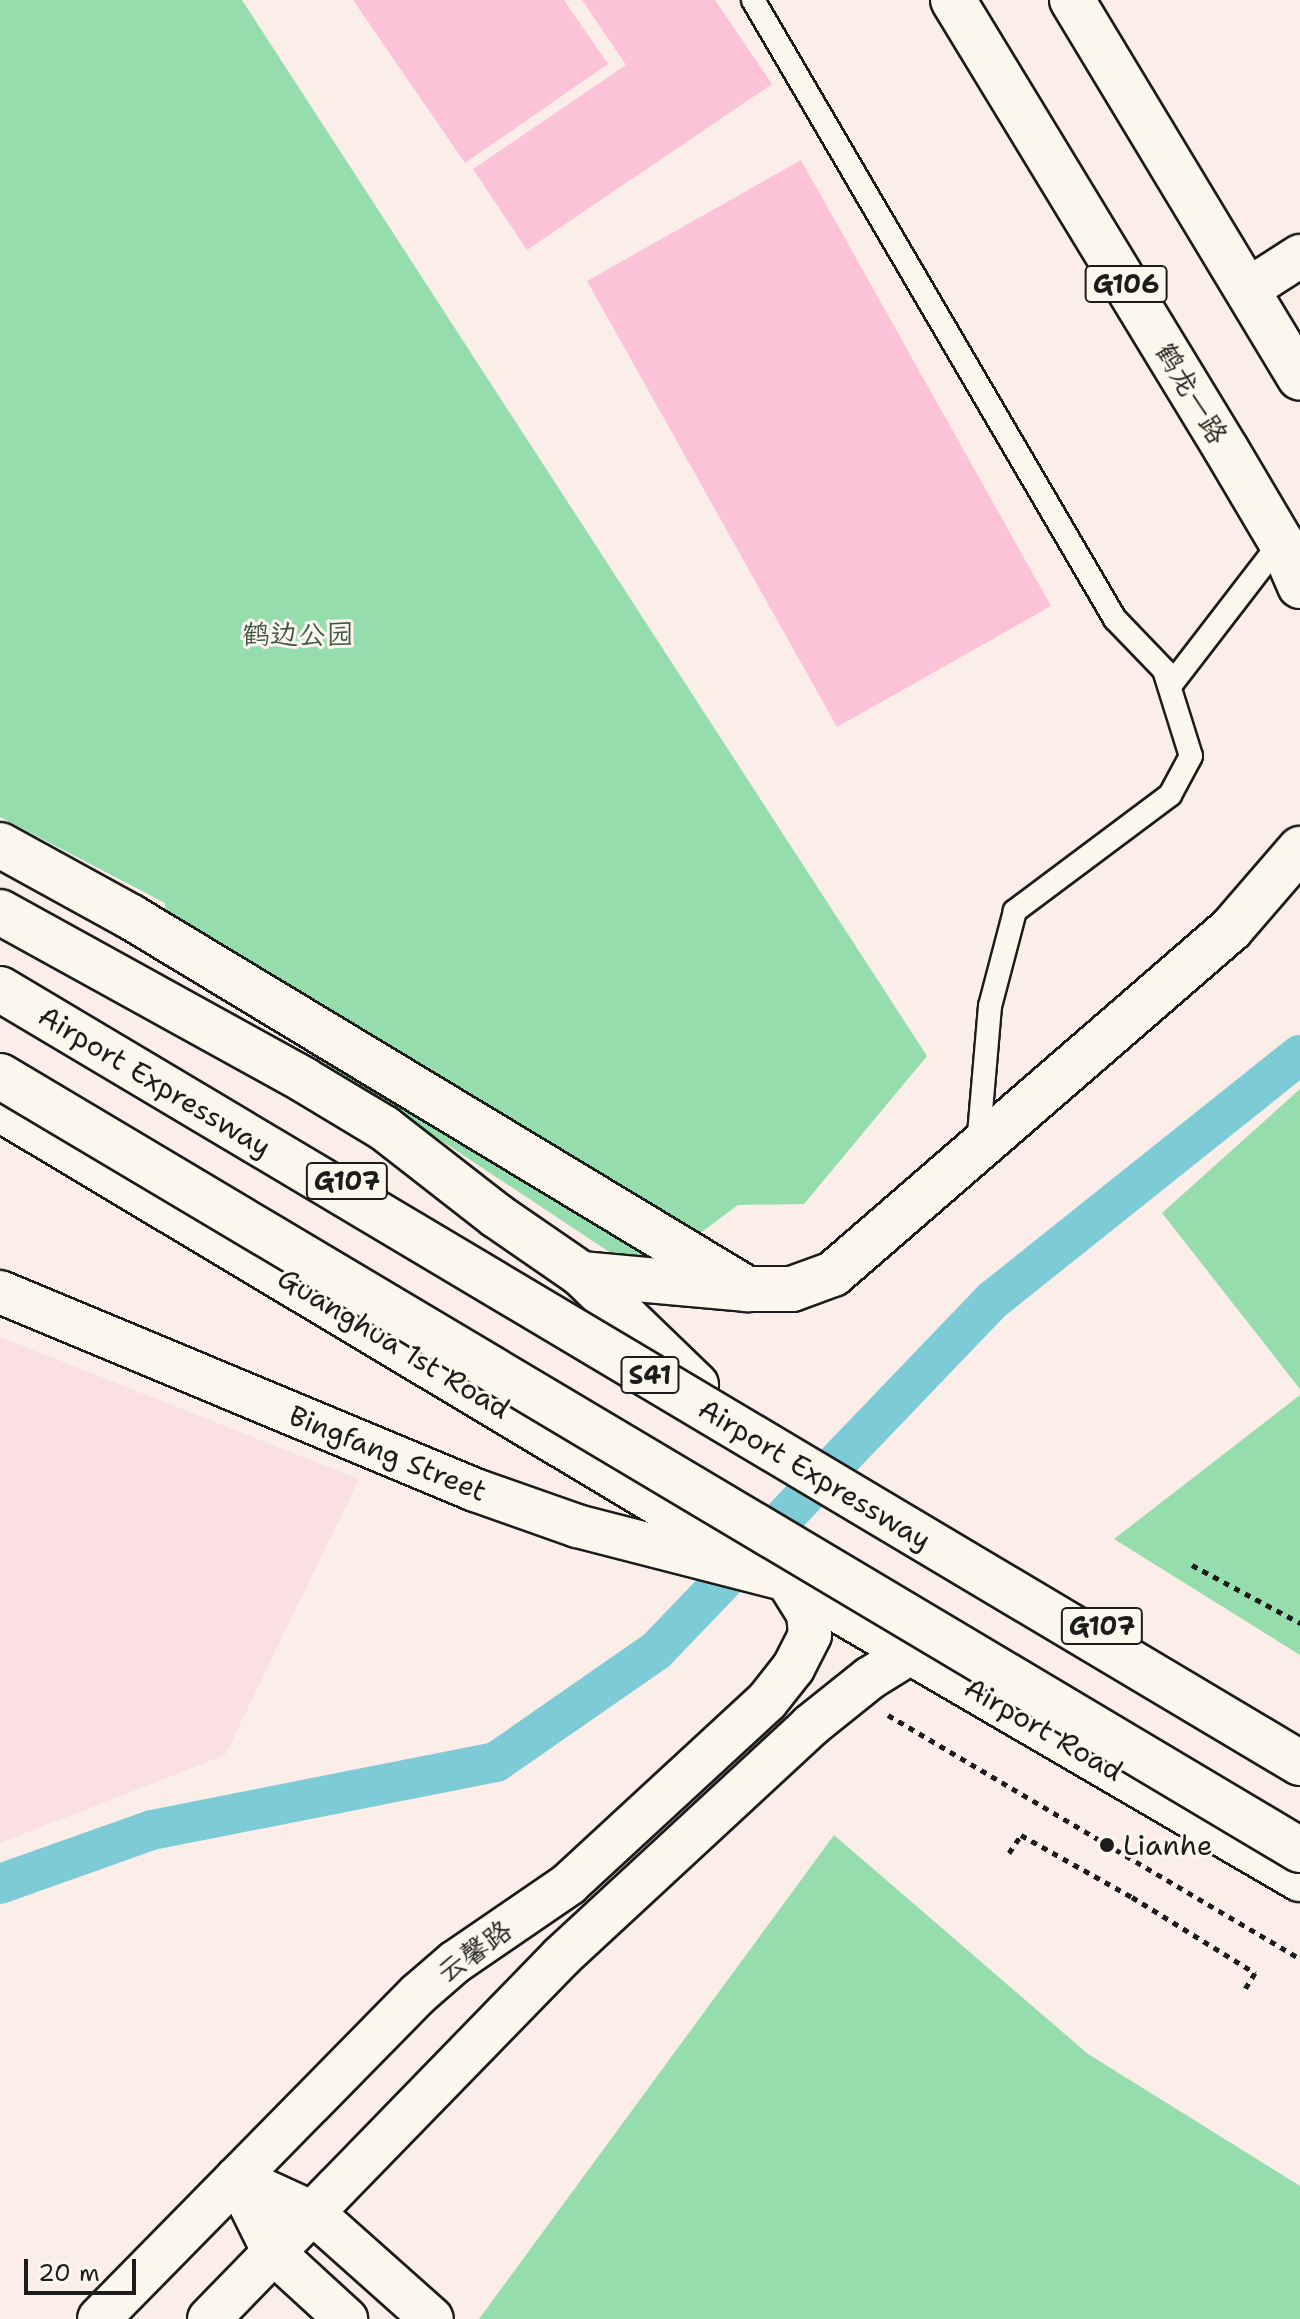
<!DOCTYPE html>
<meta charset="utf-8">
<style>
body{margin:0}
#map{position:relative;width:1300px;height:2319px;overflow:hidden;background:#fbede8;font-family:"Shantell Sans","LXGW WenKai TC",sans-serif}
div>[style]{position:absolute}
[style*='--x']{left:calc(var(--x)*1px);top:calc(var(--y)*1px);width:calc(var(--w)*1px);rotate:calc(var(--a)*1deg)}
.built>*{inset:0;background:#fbe0e3}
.green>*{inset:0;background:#95ddac}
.canal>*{height:40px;margin:-20px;padding:0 20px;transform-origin:20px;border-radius:20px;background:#7ccbd7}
.building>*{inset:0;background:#fcc3d8}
.path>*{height:5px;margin-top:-2.5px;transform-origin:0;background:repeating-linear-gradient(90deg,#1c1c1c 0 6px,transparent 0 12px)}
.roads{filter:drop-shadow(2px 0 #1c1c1c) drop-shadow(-2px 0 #1c1c1c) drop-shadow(0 2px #1c1c1c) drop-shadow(0 -2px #1c1c1c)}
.service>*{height:22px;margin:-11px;padding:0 11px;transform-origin:11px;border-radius:11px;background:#fbf7ec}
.minor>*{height:42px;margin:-21px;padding:0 21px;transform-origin:21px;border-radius:21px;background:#fbf7ec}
.trunk>*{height:44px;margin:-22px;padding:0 22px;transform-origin:22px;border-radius:22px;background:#fbf7ec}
.motorway>*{height:44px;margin:-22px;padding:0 22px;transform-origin:22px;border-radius:22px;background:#fbf7ec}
.bridges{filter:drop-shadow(2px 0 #1c1c1c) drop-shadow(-2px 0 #1c1c1c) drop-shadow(0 2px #1c1c1c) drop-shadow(0 -2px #1c1c1c)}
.motorway-bridge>*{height:44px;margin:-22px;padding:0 22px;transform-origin:22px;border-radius:22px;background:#fbf7ec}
.dots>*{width:22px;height:22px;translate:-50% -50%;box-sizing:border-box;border:4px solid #fbf7ec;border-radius:50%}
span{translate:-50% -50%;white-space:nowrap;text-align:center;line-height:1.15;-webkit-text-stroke:6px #fbf7ec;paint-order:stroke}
.shield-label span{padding:2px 6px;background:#fbf7ec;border:2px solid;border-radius:6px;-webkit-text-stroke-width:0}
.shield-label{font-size:26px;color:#1c1c1c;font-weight:700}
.street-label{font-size:28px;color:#1c1c1c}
.park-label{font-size:28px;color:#405647}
.poi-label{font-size:28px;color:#1c1c1c}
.left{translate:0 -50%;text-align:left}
.scale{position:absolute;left:24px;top:2259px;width:112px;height:36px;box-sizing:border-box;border:4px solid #1c1c1c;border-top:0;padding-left:10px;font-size:24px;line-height:28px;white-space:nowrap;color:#1c1c1c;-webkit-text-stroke:6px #fbf7ec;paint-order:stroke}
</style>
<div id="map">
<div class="built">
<i style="clip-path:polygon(0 1337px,359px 1479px,225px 1755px,0 1843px)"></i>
</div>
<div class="green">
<i style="clip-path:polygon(0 0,242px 0,927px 1056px,804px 1204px,738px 1205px,644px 1275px,172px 962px,165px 903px,0 817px)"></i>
<i style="clip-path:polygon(1300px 1089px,1300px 1389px,1162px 1213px)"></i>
<i style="clip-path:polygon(1300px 1395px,1300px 1655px,1114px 1539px)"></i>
<i style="clip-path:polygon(834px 1835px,1088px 2054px,1300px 2186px,1300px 2319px,479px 2319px)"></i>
</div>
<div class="canal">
<i style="--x:0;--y:1884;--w:161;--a:-19.6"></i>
<i style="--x:152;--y:1830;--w:351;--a:-11.2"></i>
<i style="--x:496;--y:1762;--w:195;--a:-34.8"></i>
<i style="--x:656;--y:1651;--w:488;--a:-46.2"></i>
<i style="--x:994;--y:1299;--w:391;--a:-38.6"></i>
</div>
<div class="building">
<i style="clip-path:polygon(353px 0,564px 0,608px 64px,465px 163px)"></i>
<i style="clip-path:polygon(582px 0,715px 0,772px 84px,527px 250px,473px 169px,626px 65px)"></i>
<i style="clip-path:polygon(801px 160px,1051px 606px,837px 727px,587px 281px)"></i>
</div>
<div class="path">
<i style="--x:1192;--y:1565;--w:123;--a:28.2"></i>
<i style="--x:888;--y:1715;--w:479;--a:30.6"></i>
<i style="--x:1009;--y:1853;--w:22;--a:-56"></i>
<i style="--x:1021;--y:1835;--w:127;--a:29.2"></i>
<i style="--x:1132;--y:1897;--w:145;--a:31.7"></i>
<i style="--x:1255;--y:1973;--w:22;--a:122"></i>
</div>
<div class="roads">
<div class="service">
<i style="--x:753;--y:0;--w:717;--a:59.68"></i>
<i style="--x:1115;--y:619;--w:71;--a:46.1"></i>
<i style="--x:1164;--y:670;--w:90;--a:72.6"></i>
<i style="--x:1191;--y:756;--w:44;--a:118.3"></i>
<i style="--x:1170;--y:795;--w:194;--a:143.2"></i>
<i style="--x:1015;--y:911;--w:98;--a:104.7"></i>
<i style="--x:990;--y:1006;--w:141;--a:94.9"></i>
<i style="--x:1170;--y:686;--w:182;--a:-52.4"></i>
</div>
<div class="minor">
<i style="--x:1247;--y:290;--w:63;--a:-32.7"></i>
<i style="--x:0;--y:1292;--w:515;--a:22.63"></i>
<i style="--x:475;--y:1490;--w:108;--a:19.4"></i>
<i style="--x:577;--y:1526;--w:217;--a:14.4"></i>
<i style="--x:787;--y:1580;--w:39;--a:58"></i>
<i style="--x:808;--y:1613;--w:22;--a:85"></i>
<i style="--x:810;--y:1635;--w:37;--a:117"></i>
<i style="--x:793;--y:1668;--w:42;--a:128.2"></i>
<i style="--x:767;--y:1701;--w:270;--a:137.3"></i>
<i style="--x:569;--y:1884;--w:138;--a:145.6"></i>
<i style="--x:455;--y:1962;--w:49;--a:139.1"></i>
<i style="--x:418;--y:1994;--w:455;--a:134.5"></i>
<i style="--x:237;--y:2178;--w:84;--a:24.7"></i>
<i style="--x:313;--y:2213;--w:159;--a:41.7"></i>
<i style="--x:237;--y:2178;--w:84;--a:63.7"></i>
<i style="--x:274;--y:2253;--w:98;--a:42.5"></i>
<i style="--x:209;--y:2319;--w:506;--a:-45.8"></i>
<i style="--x:562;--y:1956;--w:338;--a:-42.8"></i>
<i style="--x:810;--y:1726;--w:77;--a:-38.7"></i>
<i style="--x:870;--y:1678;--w:49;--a:-31.8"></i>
</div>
<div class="trunk">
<i style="--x:953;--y:0;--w:525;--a:58.7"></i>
<i style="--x:1226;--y:449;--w:108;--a:59.4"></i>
<i style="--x:1281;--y:542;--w:48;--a:66.6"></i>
<i style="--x:1072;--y:0;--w:441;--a:58.9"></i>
<i style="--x:0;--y:845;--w:149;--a:28.8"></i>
<i style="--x:131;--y:917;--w:720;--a:31.13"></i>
<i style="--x:747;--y:1289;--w:45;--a:0"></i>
<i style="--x:792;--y:1289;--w:44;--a:-20.1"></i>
<i style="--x:833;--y:1274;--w:527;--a:-40.92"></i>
<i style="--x:1231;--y:929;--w:106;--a:-49.2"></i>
<i style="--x:0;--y:1109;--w:917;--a:30.9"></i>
<i style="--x:787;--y:1580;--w:594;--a:30.24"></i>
</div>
<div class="motorway">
<i style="--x:0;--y:912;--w:347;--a:28.9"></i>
<i style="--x:304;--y:1080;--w:93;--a:31"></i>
<i style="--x:384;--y:1128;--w:143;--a:37.9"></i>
<i style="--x:497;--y:1216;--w:102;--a:34.6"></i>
<i style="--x:581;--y:1274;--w:160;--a:44"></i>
<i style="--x:581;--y:1274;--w:167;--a:5.2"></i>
</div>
</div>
<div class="bridges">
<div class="motorway-bridge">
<i style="--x:0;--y:989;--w:1513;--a:30.77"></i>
<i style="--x:0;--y:1076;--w:1513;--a:30.77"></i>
</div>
</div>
<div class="dots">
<i style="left:1107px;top:1845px;background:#1c1c1c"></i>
</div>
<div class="shield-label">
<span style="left:1126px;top:284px">G106</span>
<span style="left:347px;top:1181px">G107</span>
<span style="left:650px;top:1375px">S41</span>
<span style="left:1102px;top:1626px">G107</span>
</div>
<div class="street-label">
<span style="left:1192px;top:393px;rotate:59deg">鹤龙一路</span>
<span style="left:155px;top:1081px;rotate:31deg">Airport Expressway</span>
<span style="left:394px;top:1343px;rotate:31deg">Guanghua 1st Road</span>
<span style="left:388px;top:1453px;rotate:22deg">Bingfang Street</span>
<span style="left:815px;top:1474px;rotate:31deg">Airport Expressway</span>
<span style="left:1044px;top:1729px;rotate:30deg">Airport Road</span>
<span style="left:474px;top:1951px;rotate:-36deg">云馨路</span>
</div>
<div class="park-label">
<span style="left:298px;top:634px">鹤边公园</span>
</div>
<div class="poi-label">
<span class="left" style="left:1123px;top:1845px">Lianhe</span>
</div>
<div class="scale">20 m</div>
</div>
